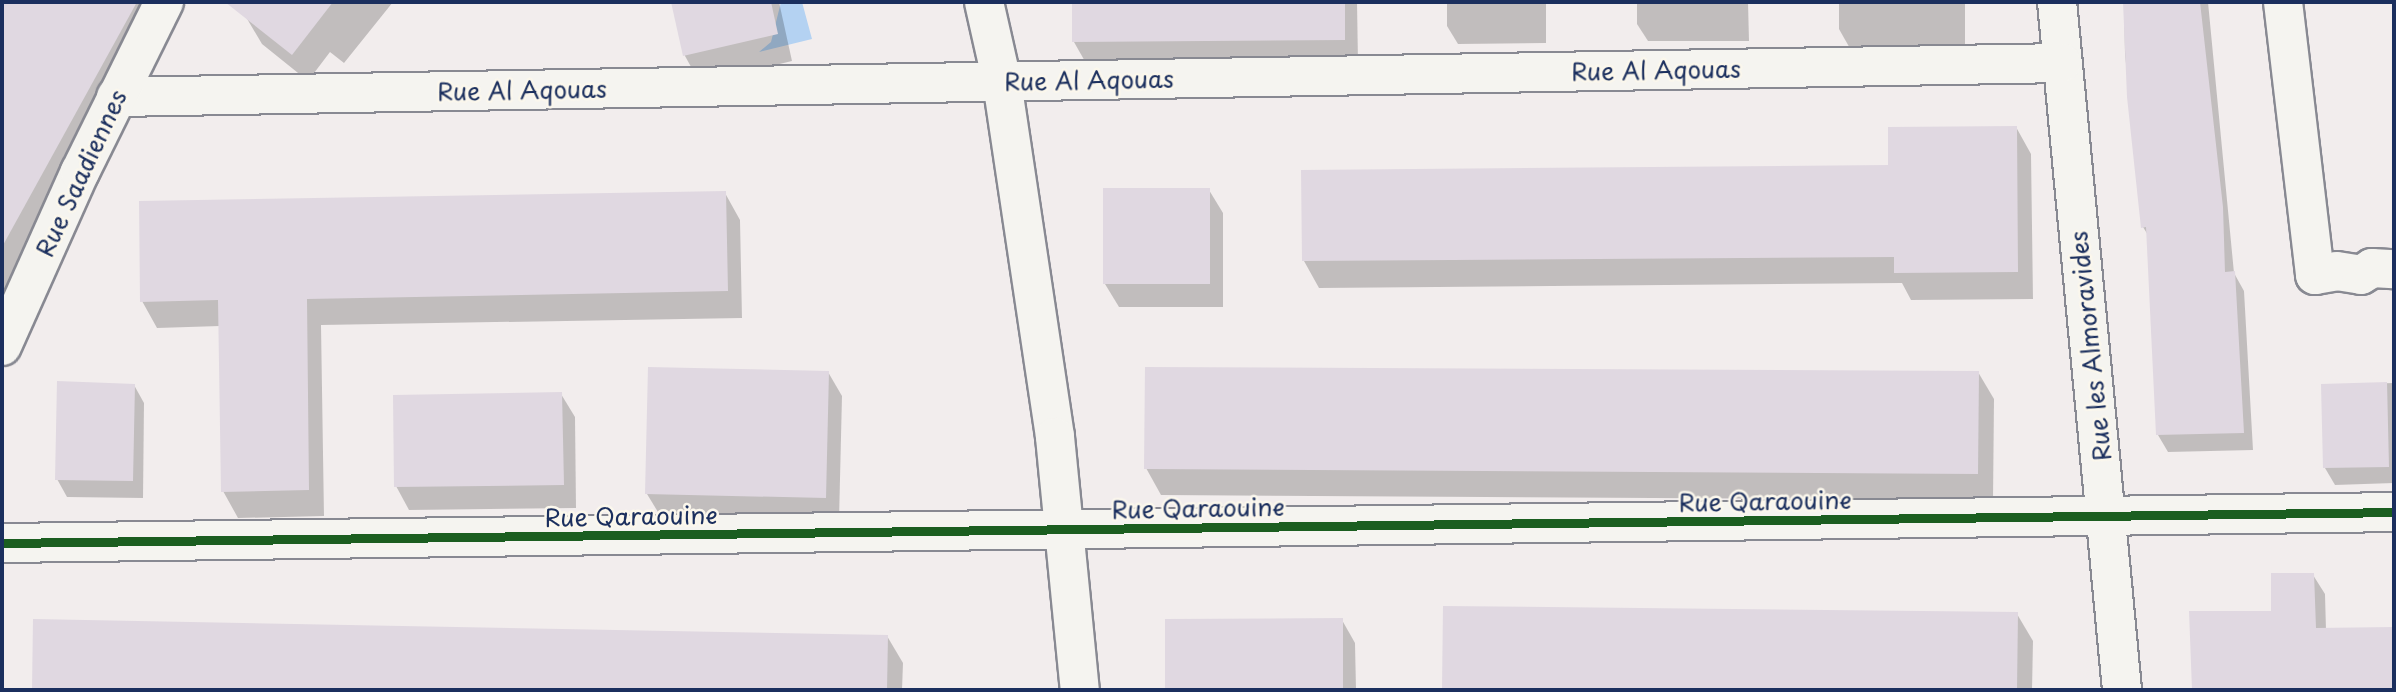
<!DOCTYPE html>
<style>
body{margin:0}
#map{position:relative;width:2396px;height:692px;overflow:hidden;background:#f2eded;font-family:"Playpen Sans",sans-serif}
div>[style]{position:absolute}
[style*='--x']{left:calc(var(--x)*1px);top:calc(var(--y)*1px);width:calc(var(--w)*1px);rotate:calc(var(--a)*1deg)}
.water>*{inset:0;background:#b4d2f2}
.shadow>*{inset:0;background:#0003}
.building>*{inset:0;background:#e0d8e1}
.roads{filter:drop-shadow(2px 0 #888992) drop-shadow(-2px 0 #888992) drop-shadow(0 2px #888992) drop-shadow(0 -2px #888992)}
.street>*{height:38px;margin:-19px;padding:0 19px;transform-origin:19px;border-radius:19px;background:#f5f4f0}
.cycleway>*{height:9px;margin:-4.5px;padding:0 4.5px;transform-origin:4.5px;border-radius:4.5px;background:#1b5e20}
span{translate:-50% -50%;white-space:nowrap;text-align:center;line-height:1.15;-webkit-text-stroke:5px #fbf7ec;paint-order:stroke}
.street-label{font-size:24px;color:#1b2f5e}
.frame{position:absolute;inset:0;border:4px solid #1b2f5e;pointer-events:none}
</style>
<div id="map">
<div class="water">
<i style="clip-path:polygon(781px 2px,802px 2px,812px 39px,759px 52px,771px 42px)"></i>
</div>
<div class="shadow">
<i style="clip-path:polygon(2px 2px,167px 2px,2px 302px)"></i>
<i style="clip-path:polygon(258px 2px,393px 2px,344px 63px,330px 52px,308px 81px,262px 44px,246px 17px)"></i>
<i style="clip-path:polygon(672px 2px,779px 2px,792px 61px,700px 83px,685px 56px)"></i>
<i style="clip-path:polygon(1073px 2px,1357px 2px,1358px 63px,1087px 65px,1074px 42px)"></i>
<i style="clip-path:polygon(1447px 2px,1546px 2px,1546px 43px,1458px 44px,1447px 26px)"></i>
<i style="clip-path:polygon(1637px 2px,1748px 2px,1749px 41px,1648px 41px,1637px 24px)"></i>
<i style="clip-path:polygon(1839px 2px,1965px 2px,1965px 52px,1852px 52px,1839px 29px)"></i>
<i style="clip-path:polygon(2124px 2px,2208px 2px,2234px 273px,2244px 291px,2253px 450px,2168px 452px,2158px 435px,2148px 235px,2143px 227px,2125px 54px)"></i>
<i style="clip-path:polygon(2016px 127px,2031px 154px,2033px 299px,1911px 300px,1902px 283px,1319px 288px,1304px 261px,1890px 167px)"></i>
<i style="clip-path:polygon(1209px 190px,1223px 213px,1223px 307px,1119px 307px,1105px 284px)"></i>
<i style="clip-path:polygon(725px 193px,740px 220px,742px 318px,321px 325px,324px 516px,238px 518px,223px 491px,220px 326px,157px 328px,142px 301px)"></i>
<i style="clip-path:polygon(828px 372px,842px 396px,839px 521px,661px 517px,647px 494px)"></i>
<i style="clip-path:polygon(1978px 372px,1994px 399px,1993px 500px,1161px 495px,1146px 468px)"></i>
<i style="clip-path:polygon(2394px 383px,2394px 483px,2335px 485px,2325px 468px,2322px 385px)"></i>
<i style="clip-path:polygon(134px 385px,144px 403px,143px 498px,67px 497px,57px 479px)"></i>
<i style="clip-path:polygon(561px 394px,575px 417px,576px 508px,409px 510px,396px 486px)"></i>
<i style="clip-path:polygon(2313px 575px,2325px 594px,2326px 630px,2394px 628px,2394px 690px,2195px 690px,2190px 612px,2273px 612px)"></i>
<i style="clip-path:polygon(1445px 608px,2017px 614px,2033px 641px,2032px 690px,1444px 690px)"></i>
<i style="clip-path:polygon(35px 620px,887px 636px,903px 663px,902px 690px,34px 690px)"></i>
<i style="clip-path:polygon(1166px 620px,1342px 620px,1355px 643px,1356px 690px,1167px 690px)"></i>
</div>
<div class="building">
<i style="clip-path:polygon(2px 2px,137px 2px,2px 247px)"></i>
<i style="clip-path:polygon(225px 2px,333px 2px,292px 55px)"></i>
<i style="clip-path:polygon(671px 2px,771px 2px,778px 34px,683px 56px)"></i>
<i style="clip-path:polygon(1072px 2px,1345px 2px,1345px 40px,1072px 42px)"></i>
<i style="clip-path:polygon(2123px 2px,2200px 2px,2223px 207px,2225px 272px,2235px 271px,2244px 433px,2156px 435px,2146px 227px,2141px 228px,2127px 97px)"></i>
<i style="clip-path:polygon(2017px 126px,2018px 272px,1894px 273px,1894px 257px,1302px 261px,1301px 170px,1888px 165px,1888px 127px)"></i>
<i style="clip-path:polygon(1103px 188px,1210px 188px,1210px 284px,1103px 284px)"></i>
<i style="clip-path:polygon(726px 191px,728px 291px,307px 299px,309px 490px,221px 492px,218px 300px,140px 302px,139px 201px)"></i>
<i style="clip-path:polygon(648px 367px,829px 371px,826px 498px,645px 494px)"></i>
<i style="clip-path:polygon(1145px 367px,1979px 371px,1978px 474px,1144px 469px)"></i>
<i style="clip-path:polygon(57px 381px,135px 384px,133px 481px,55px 480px)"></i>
<i style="clip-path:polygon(2387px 382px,2389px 467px,2323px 468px,2321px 384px)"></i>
<i style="clip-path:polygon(562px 392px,564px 485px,394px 487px,393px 395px)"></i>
<i style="clip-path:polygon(2271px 573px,2314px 573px,2316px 628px,2394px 627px,2394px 690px,2192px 690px,2189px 611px,2271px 611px)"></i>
<i style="clip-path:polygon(1443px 606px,2018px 612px,2017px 690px,1442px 690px)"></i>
<i style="clip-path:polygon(1343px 618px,1343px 690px,1165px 690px,1165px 619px)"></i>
<i style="clip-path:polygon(33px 619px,888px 635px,887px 690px,32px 690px)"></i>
</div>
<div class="roads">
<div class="street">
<i style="--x:984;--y:2;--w:82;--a:77.3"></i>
<i style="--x:1002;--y:82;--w:359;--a:81.5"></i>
<i style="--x:1055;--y:437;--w:254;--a:84.4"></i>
<i style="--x:2057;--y:2;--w:691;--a:84.6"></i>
<i style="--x:2283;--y:2;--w:275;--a:83.3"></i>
<i style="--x:2315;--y:275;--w:22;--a:-10"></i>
<i style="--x:2337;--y:271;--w:24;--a:9"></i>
<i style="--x:2361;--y:275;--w:13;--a:-32"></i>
<i style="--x:2372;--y:268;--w:22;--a:3"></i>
<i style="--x:116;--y:97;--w:1946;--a:-1"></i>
<i style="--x:2;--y:346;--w:191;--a:-65.9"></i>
<i style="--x:80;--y:172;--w:190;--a:-63.7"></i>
<i style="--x:2;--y:543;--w:2392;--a:-0.74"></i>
</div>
</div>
<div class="cycleway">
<i style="--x:2;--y:543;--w:2392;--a:-0.74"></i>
</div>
<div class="street-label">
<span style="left:1656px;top:70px;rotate:-1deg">Rue Al Aqouas</span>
<span style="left:1089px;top:80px;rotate:-1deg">Rue Al Aqouas</span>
<span style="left:522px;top:90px;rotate:-1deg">Rue Al Aqouas</span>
<span style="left:81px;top:173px;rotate:-65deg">Rue Saadiennes</span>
<span style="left:2090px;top:346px;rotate:-96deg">Rue les Almoravides</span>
<span style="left:1765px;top:501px;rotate:-1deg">Rue Qaraouine</span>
<span style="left:1198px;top:508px;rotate:-1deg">Rue Qaraouine</span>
<span style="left:631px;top:516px;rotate:-1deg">Rue Qaraouine</span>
</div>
<div class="frame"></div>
</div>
